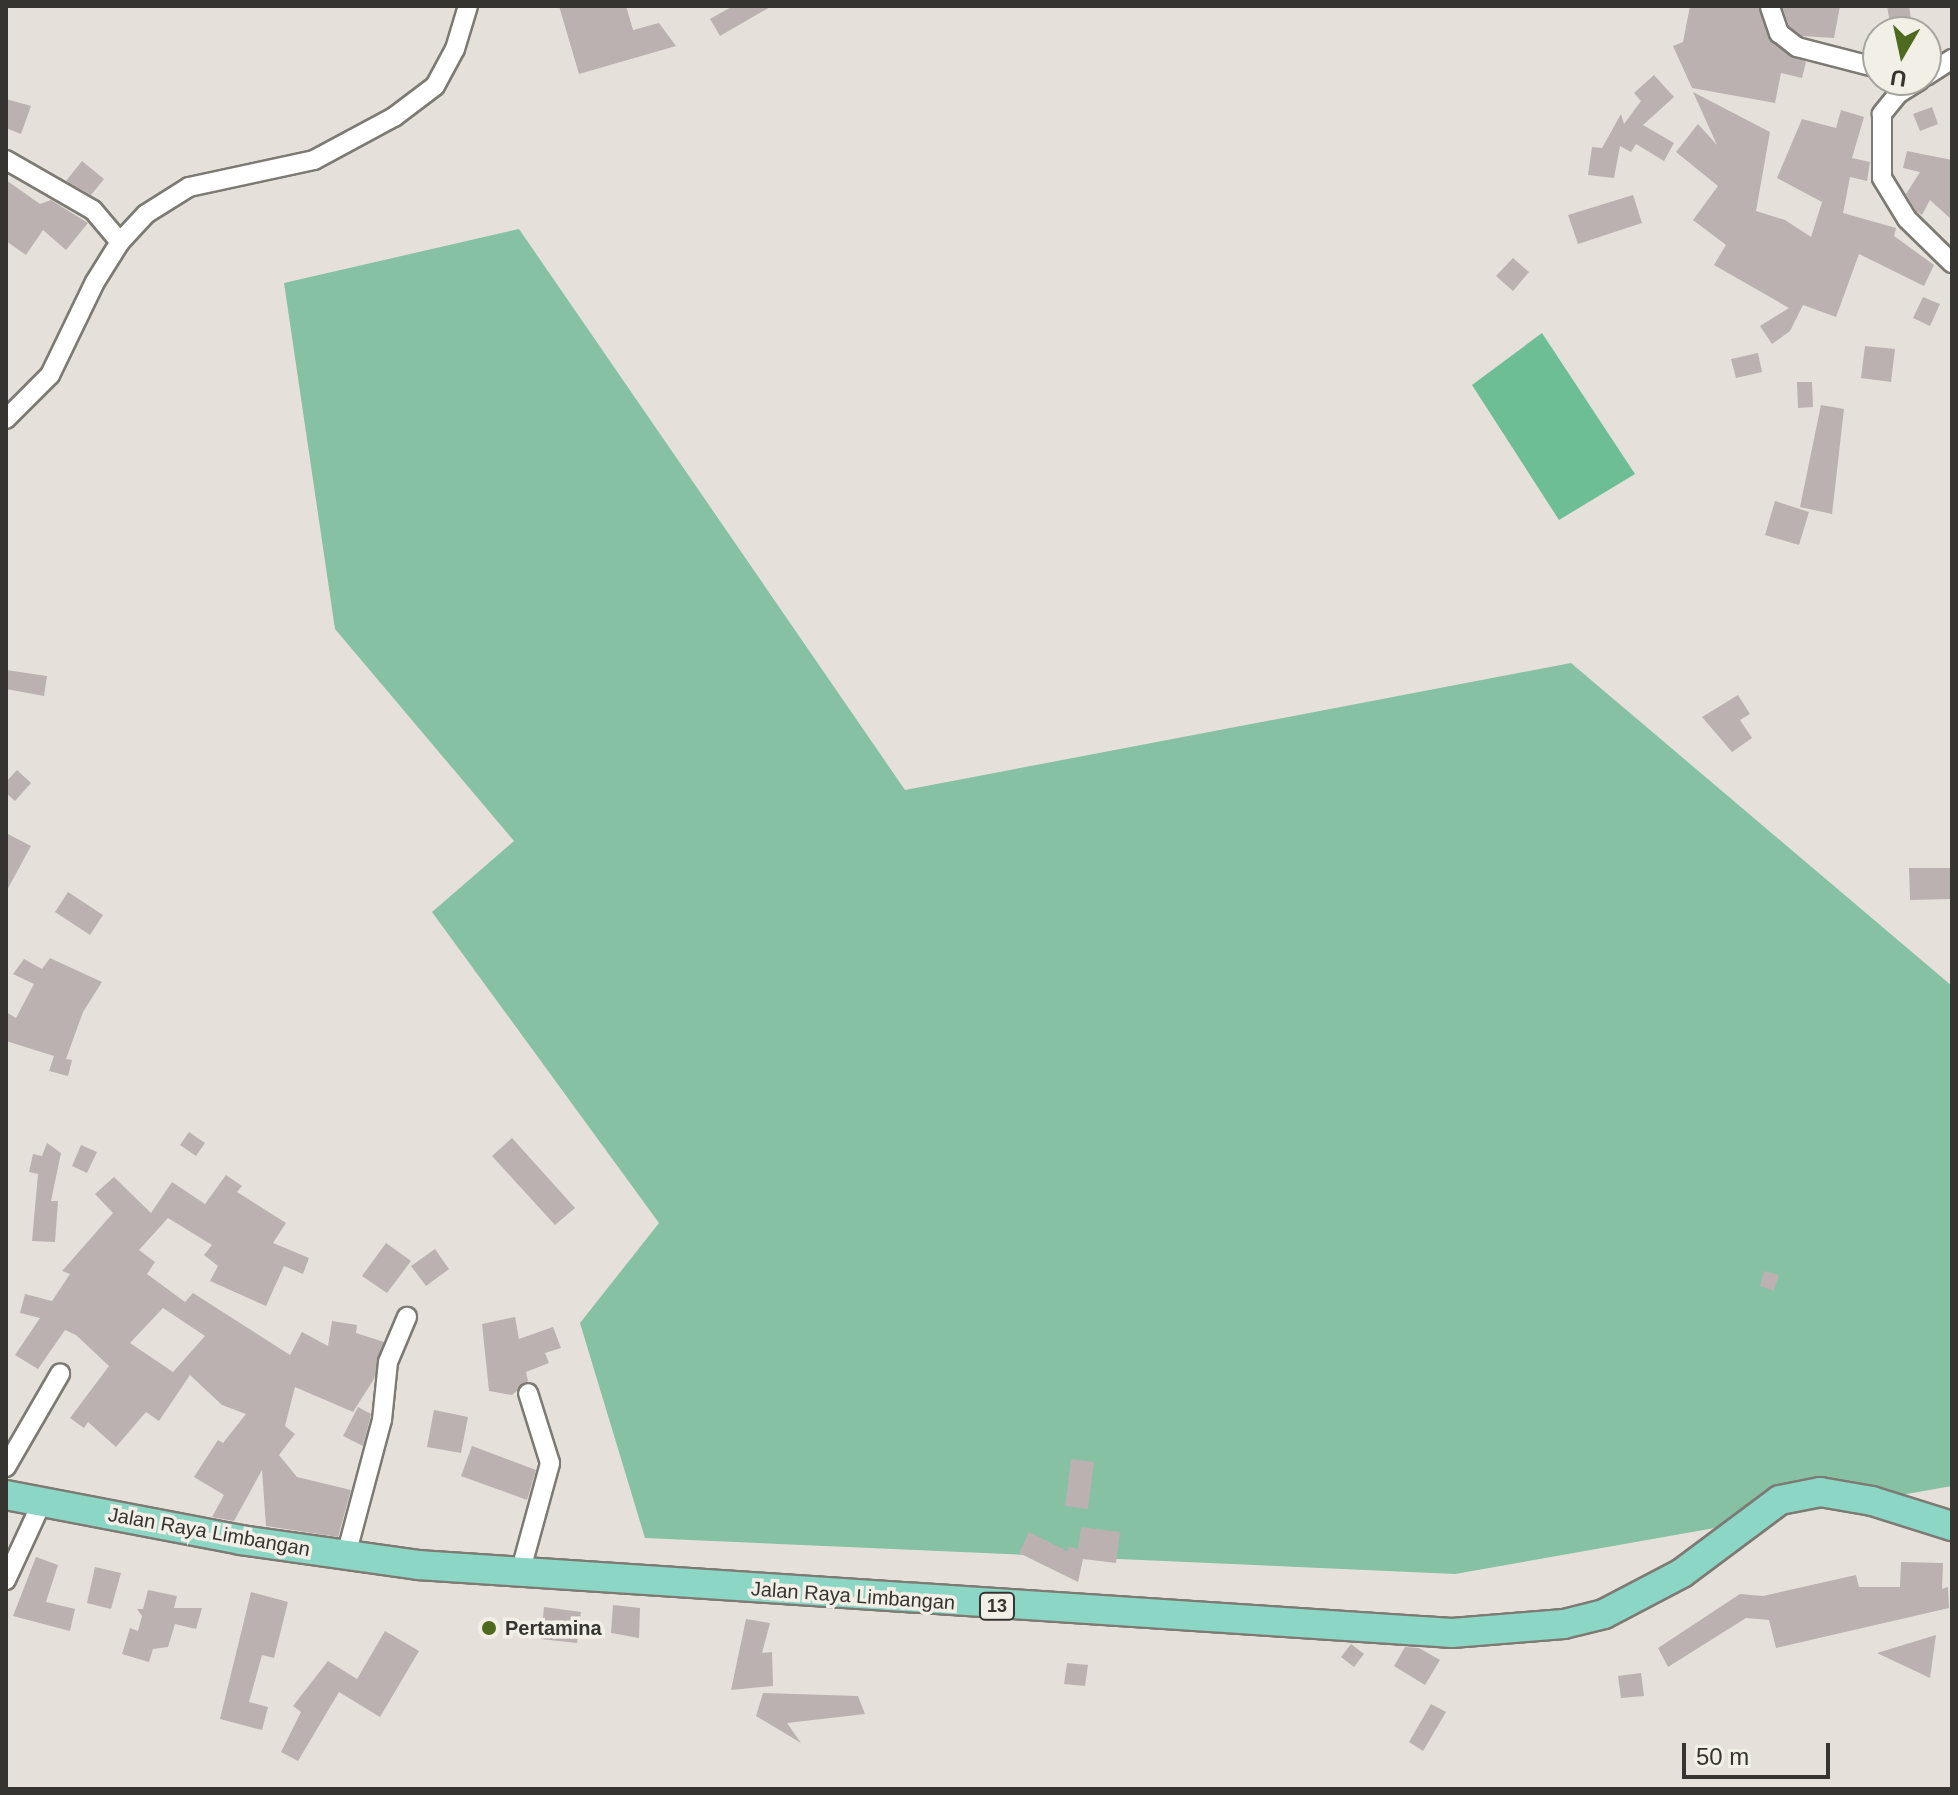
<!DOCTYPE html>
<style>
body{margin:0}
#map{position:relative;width:1958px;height:1795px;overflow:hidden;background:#e5e1da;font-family:Helvetica,sans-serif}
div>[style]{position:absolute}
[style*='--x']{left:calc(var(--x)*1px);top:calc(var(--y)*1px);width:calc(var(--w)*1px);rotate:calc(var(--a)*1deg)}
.green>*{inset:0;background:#85c1a2}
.forest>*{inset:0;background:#6dbd95}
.building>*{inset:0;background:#bab1b0}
.roads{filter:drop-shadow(2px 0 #7d7a73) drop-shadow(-2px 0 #7d7a73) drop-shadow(0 2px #7d7a73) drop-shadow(0 -2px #7d7a73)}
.minor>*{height:18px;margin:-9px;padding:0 9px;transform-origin:9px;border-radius:9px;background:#fff}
.trunk>*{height:28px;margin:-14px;padding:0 14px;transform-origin:14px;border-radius:14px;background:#8cd6c6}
.dots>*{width:22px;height:22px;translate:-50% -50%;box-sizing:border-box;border:4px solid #f2efe7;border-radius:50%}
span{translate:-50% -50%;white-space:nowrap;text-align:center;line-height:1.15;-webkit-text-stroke:7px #f2efe7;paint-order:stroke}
.shield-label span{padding:2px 6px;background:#f2efe7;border:2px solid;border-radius:6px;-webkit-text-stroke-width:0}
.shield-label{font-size:18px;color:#353431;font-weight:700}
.street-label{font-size:20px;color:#353431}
.poi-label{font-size:20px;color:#353431;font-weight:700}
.left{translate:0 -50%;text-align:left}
.frame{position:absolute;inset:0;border:8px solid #353431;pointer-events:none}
.north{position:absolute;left:1862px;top:16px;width:80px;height:80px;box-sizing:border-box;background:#f2efe7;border:2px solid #a6a49e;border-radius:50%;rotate:189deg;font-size:22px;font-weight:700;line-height:32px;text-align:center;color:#353431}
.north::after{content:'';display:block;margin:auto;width:28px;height:36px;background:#4e6a1e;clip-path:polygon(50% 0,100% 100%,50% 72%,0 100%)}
.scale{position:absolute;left:1682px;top:1743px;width:148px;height:36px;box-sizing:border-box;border:4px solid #353431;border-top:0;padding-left:10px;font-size:24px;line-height:28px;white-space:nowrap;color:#353431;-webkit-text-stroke:6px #f2efe7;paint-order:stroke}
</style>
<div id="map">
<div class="green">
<i style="clip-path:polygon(519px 229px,905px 790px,1571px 663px,1952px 986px,1952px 1486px,1455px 1574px,645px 1538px,580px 1323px,659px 1223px,432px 912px,514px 841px,335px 629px,284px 283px)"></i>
</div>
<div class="forest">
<i style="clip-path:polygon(1542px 333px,1635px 474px,1559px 520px,1472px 385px)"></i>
</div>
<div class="building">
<i style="clip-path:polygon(559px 6px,626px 6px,633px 30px,659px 23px,676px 46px,579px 74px)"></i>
<i style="clip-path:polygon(733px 6px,772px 6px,720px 36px,710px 19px)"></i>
<i style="clip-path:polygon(1690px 6px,1758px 6px,1771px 42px,1806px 62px,1802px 78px,1781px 73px,1775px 103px,1692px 88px,1673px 46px,1683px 42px)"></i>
<i style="clip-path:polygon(1782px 6px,1840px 6px,1834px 38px,1802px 36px,1789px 26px)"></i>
<i style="clip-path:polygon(1887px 6px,1909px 6px,1912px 25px,1891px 28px)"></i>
<i style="clip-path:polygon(1654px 75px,1674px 97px,1643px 125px,1674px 143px,1664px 161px,1636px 144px,1631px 152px,1620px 146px,1614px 178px,1588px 175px,1592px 147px,1602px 148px,1621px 114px,1624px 124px,1641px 101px,1634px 93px)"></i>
<i style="clip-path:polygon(1693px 92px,1770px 132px,1756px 211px,1785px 220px,1811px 237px,1822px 202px,1777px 178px,1802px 119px,1836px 128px,1841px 110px,1864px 117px,1852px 158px,1870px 162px,1867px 181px,1850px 177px,1843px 213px,1896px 228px,1894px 236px,1934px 265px,1924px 286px,1859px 254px,1836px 317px,1803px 305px,1790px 331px,1772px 344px,1760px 326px,1789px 308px,1714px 265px,1726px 245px,1693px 220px,1718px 186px,1676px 152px,1698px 124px,1717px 145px)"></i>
<i style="clip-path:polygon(6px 99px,31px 106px,21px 134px,6px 128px)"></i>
<i style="clip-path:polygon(1932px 107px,1938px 124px,1920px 131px,1913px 114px)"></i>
<i style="clip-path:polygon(1907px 151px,1952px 160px,1952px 220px,1930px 200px,1922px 215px,1916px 211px,1906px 194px,1920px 172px,1903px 168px)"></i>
<i style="clip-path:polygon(82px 161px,104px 179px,91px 195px,66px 181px)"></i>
<i style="clip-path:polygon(6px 180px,40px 204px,51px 200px,88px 223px,66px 250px,43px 230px,26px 255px,6px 241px)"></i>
<i style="clip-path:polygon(1633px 195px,1642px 223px,1578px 244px,1568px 215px)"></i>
<i style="clip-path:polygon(1513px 258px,1529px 272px,1513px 291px,1496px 276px)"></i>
<i style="clip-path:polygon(1923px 297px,1940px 304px,1930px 326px,1913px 318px)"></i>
<i style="clip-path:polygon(1865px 346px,1895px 349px,1891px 382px,1861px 378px)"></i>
<i style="clip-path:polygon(1758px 353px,1762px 372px,1736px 378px,1731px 359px)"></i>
<i style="clip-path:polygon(1797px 382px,1812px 382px,1813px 407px,1798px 408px)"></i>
<i style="clip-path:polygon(1821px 405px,1844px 409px,1832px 514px,1800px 507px)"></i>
<i style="clip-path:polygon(1775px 501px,1809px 512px,1799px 545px,1765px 535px)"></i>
<i style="clip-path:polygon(6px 670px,47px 676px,44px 696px,6px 689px)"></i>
<i style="clip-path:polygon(1738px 695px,1750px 714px,1740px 720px,1752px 738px,1732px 752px,1702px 717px)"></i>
<i style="clip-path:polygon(17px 770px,31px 783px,15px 801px,6px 793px,6px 782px)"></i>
<i style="clip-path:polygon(6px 833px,31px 846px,6px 892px)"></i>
<i style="clip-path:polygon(1909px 868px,1952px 868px,1952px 899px,1910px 900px)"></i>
<i style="clip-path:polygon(68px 892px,103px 915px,90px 935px,55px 912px)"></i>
<i style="clip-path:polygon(50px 958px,102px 982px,83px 1012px,66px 1059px,72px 1060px,68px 1076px,49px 1071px,54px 1056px,6px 1041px,6px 1012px,16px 1018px,34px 984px,13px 974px,24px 959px,42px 969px)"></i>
<i style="clip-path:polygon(189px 1132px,205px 1143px,196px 1156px,180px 1145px)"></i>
<i style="clip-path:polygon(512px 1138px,575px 1208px,555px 1225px,492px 1156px)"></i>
<i style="clip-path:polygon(47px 1143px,61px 1153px,51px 1201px,58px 1201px,55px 1242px,32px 1241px,38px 1174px,29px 1172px,33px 1154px,42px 1156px)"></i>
<i style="clip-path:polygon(81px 1145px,97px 1152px,87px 1173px,72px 1166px)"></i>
<i style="clip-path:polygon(evenodd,226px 1175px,242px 1186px,237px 1192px,286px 1223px,273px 1243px,309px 1258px,303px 1274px,284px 1266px,266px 1306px,210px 1281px,218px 1266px,204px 1255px,212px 1245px,168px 1218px,139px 1250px,155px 1262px,147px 1274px,185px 1302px,193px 1293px,290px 1355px,302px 1332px,328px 1346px,332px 1321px,357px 1325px,356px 1333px,384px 1342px,374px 1379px,353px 1412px,295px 1387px,285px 1426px,295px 1434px,279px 1455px,297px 1477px,351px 1490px,338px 1537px,266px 1526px,262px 1470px,234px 1521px,212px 1517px,224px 1495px,194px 1477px,218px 1440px,223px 1443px,246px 1414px,222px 1405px,190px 1375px,159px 1421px,146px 1412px,116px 1447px,88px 1422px,84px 1428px,70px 1418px,109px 1366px,76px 1335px,65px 1330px,38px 1369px,15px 1355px,40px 1318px,20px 1313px,25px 1294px,52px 1301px,70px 1274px,62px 1271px,113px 1213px,95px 1194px,114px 1177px,151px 1213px,172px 1182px,205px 1204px,226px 1175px,163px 1308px,205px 1336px,173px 1372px,130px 1343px,163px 1308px)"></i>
<i style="clip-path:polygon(386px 1243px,411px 1261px,387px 1293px,362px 1276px)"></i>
<i style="clip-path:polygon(435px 1249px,449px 1269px,426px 1286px,411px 1266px)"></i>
<i style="clip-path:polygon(1764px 1271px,1779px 1275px,1774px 1291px,1760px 1286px)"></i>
<i style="clip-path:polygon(515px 1317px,519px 1339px,553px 1327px,561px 1348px,545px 1353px,549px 1363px,526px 1372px,528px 1381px,512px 1395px,489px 1391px,482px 1324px)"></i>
<i style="clip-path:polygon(358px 1407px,371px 1414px,363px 1446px,343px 1436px)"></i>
<i style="clip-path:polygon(434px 1410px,468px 1417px,461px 1453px,427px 1447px)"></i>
<i style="clip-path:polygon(472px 1446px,536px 1470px,527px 1500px,461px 1476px)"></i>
<i style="clip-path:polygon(1071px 1459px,1094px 1462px,1088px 1509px,1065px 1506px)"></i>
<i style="clip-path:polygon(1081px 1527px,1120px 1532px,1116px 1563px,1083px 1559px,1078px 1582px,1019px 1553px,1029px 1532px,1067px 1551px,1069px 1546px,1078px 1549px)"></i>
<i style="clip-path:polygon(36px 1557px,58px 1565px,46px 1602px,75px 1609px,70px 1631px,13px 1616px)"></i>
<i style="clip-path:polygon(1901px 1562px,1943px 1563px,1942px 1589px,1948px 1587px,1949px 1608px,1776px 1648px,1769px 1620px,1746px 1618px,1668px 1667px,1658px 1648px,1740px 1594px,1763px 1596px,1856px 1575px,1859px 1587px,1900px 1587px)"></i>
<i style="clip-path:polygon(95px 1567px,121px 1573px,111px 1609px,87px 1603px)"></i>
<i style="clip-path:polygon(148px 1590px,177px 1596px,174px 1608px,202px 1608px,196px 1629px,175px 1624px,168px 1647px,153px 1649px,149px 1662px,122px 1654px,130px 1628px,138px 1631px,142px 1616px,137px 1609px,143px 1609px)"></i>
<i style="clip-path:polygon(251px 1592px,288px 1602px,274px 1658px,262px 1655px,249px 1702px,268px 1707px,262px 1730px,220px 1719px)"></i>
<i style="clip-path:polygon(613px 1605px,640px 1608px,639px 1638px,611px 1633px)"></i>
<i style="clip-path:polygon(544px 1607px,581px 1612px,577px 1643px,541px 1639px)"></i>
<i style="clip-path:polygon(746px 1619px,770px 1623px,762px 1653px,772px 1652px,773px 1686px,731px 1690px)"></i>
<i style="clip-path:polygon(385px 1631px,419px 1651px,380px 1717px,339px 1692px,298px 1761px,281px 1752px,301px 1712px,293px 1706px,328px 1661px,357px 1679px)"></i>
<i style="clip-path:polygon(1936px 1635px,1930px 1678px,1877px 1653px)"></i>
<i style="clip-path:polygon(1351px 1644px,1364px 1654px,1354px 1667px,1341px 1657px)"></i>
<i style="clip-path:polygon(1405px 1647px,1419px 1648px,1440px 1660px,1425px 1685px,1394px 1666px)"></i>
<i style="clip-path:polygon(1067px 1663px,1088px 1665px,1085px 1686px,1064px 1684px)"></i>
<i style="clip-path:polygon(1641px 1673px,1644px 1696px,1621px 1698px,1618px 1676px)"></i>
<i style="clip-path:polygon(763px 1693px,858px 1696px,865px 1714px,787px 1723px,801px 1743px,756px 1716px)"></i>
<i style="clip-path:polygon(1431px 1704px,1446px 1712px,1423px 1751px,1409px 1742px)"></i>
</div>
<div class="roads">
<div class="minor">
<i style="--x:1770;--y:7;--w:28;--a:71"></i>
<i style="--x:1779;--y:33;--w:23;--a:38"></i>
<i style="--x:1797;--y:47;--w:84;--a:14.5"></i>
<i style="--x:1926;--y:76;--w:31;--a:-33"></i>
<i style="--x:1920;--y:80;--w:26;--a:148"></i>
<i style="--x:1898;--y:94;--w:26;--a:129"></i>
<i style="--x:1882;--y:114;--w:64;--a:90"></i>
<i style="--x:1882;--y:178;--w:48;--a:58.6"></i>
<i style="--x:1907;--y:219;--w:63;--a:44.4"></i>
<i style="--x:6;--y:160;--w:100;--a:29.9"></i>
<i style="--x:93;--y:210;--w:42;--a:49.8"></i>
<i style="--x:6;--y:419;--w:62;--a:-45"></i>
<i style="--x:50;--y:375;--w:103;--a:-64.2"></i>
<i style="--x:95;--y:282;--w:47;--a:-58"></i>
<i style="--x:120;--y:242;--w:38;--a:-47"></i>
<i style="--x:146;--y:214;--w:51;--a:-32.1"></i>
<i style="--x:189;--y:187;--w:128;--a:-12.2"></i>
<i style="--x:314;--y:160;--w:91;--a:-28.3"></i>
<i style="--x:394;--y:117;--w:51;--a:-37.1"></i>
<i style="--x:435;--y:86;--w:42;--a:-61.6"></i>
<i style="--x:455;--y:49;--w:45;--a:-73.2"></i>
<i style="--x:6;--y:1467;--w:108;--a:-59.9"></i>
<i style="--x:346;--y:1555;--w:140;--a:-75.1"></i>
<i style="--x:382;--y:1420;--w:58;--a:-84.1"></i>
<i style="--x:388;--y:1362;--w:49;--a:-67.1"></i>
<i style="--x:520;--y:1573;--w:114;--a:-74.7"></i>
<i style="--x:550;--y:1463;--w:73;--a:-107.4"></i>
<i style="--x:6;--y:1580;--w:86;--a:-65.2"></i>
</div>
<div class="trunk">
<i style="--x:6;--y:1495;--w:239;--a:10.8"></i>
<i style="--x:241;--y:1540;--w:179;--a:8"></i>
<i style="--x:418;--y:1565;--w:1036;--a:3.76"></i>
<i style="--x:1452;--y:1633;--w:112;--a:-4.6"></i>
<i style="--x:1564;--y:1624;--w:41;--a:-14"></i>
<i style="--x:1604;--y:1614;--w:88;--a:-27.7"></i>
<i style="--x:1682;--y:1573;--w:122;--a:-36.7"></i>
<i style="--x:1780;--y:1500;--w:41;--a:-11.3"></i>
<i style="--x:1820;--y:1492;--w:53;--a:9.8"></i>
<i style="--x:1872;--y:1501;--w:84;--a:17.4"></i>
</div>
</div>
<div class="dots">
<i style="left:489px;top:1628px;background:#4e6a1e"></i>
</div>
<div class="shield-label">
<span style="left:997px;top:1606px">13</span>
</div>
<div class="street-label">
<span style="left:209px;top:1532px;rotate:10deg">Jalan Raya Limbangan</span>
<span style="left:853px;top:1596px;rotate:4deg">Jalan Raya Limbangan</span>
</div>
<div class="poi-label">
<span class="left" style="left:505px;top:1628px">Pertamina</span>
</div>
<div class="frame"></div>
<div class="north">U</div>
<div class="scale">50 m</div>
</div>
